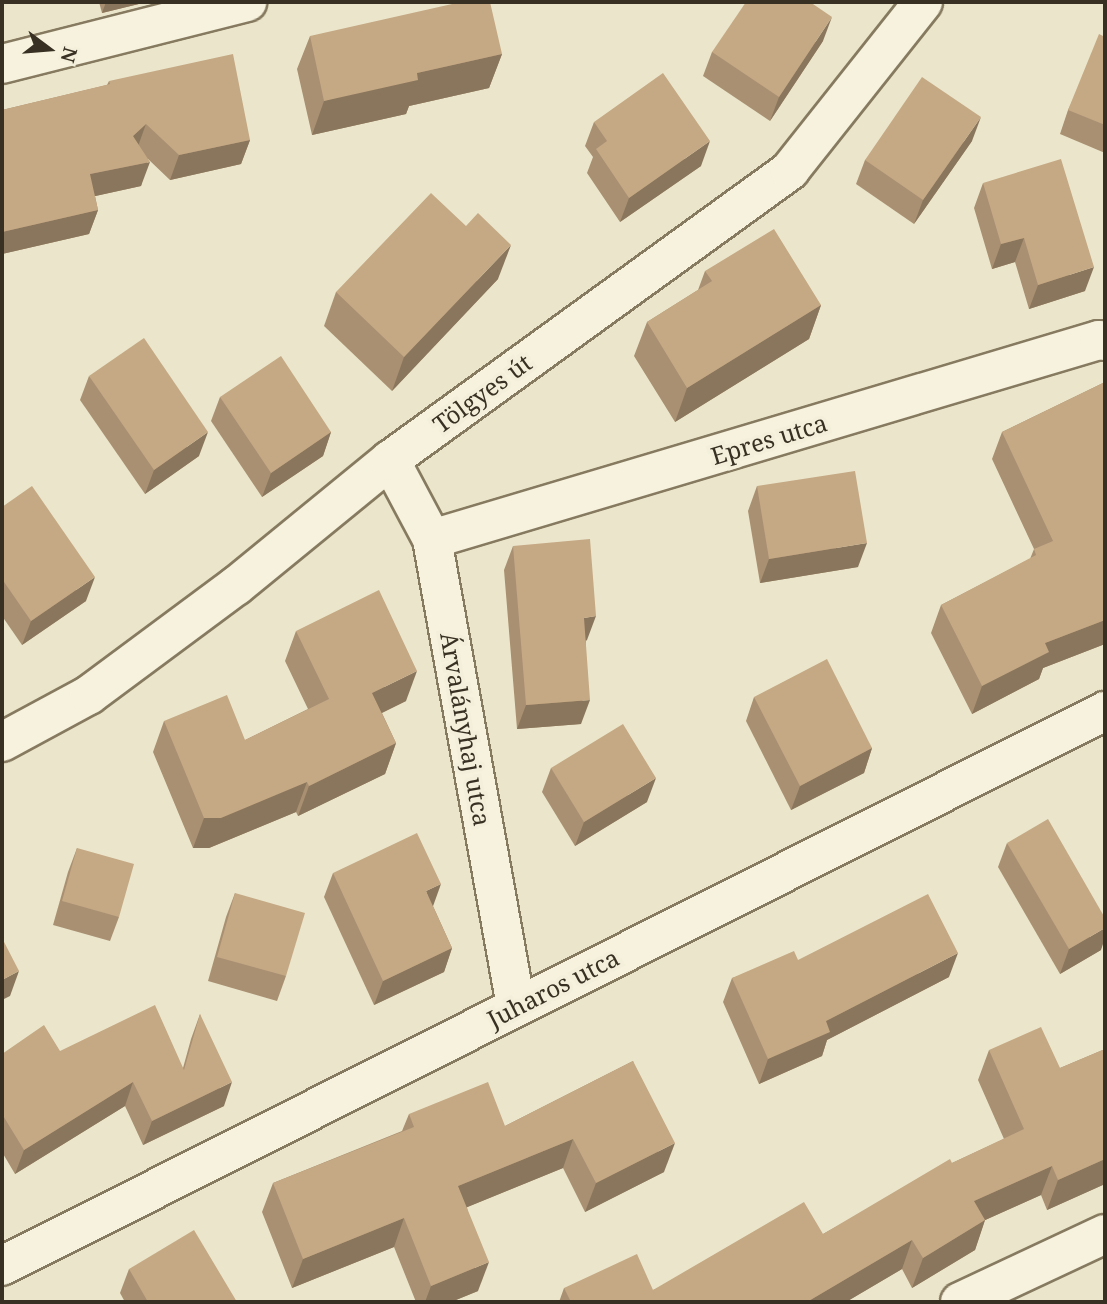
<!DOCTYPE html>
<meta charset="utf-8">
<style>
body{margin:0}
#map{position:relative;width:1107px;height:1304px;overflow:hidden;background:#ebe6cb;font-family:"Noto Serif",serif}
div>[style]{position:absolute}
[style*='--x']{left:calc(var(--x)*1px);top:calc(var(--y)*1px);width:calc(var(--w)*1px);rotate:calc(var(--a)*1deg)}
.roads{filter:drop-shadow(2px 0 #867a60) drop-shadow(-2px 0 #867a60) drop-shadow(0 2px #867a60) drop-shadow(0 -2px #867a60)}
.minor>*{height:38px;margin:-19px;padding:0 19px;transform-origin:19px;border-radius:19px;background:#f6f2dd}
.wall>*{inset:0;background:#a99072}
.shaded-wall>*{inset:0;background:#8a765c}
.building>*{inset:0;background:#c5a884}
span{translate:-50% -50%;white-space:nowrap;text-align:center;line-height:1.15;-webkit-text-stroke:7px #f3efda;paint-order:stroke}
.street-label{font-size:24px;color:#383022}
.frame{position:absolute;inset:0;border:4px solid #383022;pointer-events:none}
.north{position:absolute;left:14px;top:14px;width:70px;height:70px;-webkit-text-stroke:5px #f3efda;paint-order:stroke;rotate:106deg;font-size:19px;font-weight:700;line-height:28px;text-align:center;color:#383022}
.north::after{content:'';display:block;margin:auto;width:24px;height:32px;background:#383022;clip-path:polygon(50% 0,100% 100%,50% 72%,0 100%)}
</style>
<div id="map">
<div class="roads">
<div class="minor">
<i style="--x:2;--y:64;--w:253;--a:-14.2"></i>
<i style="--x:390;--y:460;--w:89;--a:62"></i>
<i style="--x:432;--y:539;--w:475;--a:79.8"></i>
<i style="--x:432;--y:539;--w:696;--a:-16.61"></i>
<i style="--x:1099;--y:340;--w:6;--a:9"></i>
<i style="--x:2;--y:742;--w:99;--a:-28.4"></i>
<i style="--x:89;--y:695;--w:183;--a:-36.6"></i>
<i style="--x:236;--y:586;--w:199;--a:-39.3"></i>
<i style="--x:390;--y:460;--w:494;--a:-35.9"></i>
<i style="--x:790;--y:170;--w:214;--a:-51.6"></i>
<i style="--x:2;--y:1266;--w:1235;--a:-26.71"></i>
<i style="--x:960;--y:1302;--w:160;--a:-25.1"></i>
</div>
</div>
<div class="wall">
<i style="clip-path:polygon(99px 2px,147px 2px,102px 13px)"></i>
<i style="clip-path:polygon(310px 36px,502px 54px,489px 88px,409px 106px,406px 114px,312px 135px,297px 69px)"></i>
<i style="clip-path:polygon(1105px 37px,1105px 153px,1060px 134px,1068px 110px)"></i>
<i style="clip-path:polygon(823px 41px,770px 121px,703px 76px,712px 52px)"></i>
<i style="clip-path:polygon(109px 81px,250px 140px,241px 164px,170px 180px,148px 159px,141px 186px,95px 196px,98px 210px,89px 234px,2px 254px,2px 110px,107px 85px)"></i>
<i style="clip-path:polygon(594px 122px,701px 166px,620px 222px,587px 173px,593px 157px,585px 146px)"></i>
<i style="clip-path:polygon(972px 141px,914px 224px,856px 184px,865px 160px)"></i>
<i style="clip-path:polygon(983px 183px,1085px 291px,1029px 309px,1015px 262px,992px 269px,974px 208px)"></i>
<i style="clip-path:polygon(705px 271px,821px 305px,809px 339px,675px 422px,634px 356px,647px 322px,698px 290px)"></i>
<i style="clip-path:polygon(498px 279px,392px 391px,324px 326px,336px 292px)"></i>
<i style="clip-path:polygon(89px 376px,199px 456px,145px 494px,80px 400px)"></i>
<i style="clip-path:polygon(1105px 382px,1105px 644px,1043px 668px,1039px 679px,972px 714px,931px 633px,941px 605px,1030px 559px,1034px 549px,992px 459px,1002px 432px)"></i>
<i style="clip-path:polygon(220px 397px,331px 432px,323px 456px,262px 497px,211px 421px)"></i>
<i style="clip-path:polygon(757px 486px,858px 567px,760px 583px,748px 511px)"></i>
<i style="clip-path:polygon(2px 507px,86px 601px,22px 645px,2px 616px)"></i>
<i style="clip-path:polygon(513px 546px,587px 640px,586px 641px,581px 724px,517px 729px,504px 570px)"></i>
<i style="clip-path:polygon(296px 631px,406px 701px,382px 713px,396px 743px,385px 774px,298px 816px,296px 812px,209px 848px,193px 848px,153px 752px,164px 721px,245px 740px,308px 709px,285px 661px)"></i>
<i style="clip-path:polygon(754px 697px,872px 748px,864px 773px,791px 810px,746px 721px)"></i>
<i style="clip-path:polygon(551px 768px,647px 802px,575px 846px,542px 792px)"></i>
<i style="clip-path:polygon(1007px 843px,1101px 950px,1060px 974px,998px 867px)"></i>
<i style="clip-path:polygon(77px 848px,119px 917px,110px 941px,53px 925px,68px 872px)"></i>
<i style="clip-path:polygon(333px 873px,433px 906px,452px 948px,444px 972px,374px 1005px,324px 897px)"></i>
<i style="clip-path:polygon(235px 893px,286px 976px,277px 1001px,208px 981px,226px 917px)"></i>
<i style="clip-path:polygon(798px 960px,949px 977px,827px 1040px,822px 1056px,759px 1084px,723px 1002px,732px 978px)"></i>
<i style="clip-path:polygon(200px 1014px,224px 1106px,143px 1145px,125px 1106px,15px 1174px,2px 1152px,2px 1054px,60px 1051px,183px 1068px,191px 1039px)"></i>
<i style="clip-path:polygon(1105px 1049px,1105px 1184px,1047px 1210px,1041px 1195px,985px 1220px,975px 1250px,912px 1288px,902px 1269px,846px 1302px,559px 1302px,564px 1288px,653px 1290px,823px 1234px,952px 1163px,1004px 1139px,978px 1080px,989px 1050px,1060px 1068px)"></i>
<i style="clip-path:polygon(633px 1061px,664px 1172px,585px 1212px,563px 1168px,467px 1207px,478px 1291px,451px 1302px,416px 1302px,394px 1247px,292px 1288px,262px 1212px,273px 1183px,402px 1131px,409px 1114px,505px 1126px)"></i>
<i style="clip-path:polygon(129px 1269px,237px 1302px,125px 1302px,120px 1293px)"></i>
</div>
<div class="shaded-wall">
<i style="clip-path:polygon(106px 2px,147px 2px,102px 13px)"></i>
<i style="clip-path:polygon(832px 17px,823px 41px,770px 121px,779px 97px)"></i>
<i style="clip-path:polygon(502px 54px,489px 88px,409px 106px,406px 114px,312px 135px,324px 101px,417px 73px)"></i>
<i style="clip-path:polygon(981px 117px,972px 141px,914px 224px,923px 200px)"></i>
<i style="clip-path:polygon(146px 124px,137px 149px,133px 136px)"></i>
<i style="clip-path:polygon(250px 140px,241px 164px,170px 180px,179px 155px)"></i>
<i style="clip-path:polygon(710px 141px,701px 166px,620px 222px,629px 198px)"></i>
<i style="clip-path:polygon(150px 162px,141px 186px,82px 199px,90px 174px)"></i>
<i style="clip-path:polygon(98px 210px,89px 234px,2px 254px,2px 232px)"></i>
<i style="clip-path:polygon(1024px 238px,1015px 262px,992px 269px,1001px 244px)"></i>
<i style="clip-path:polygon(511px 245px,498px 279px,392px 391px,404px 357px)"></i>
<i style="clip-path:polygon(1094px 267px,1085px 291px,1029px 309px,1038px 285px)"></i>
<i style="clip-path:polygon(821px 305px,809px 339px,675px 422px,687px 388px)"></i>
<i style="clip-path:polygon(208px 432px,199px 456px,145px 494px,154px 470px)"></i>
<i style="clip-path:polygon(331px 432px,323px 456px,262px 497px,271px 473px)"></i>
<i style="clip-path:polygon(867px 543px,858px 567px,760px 583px,769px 559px)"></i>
<i style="clip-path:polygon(95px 577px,86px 601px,22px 645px,31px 621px)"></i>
<i style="clip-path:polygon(596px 616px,587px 640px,575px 642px,584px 618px)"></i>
<i style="clip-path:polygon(1105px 620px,1105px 644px,1043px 668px,1039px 679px,972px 714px,982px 686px,1045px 643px)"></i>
<i style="clip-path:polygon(417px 671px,406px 701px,361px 723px,372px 693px)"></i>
<i style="clip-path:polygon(590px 700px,581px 724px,517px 729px,526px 705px)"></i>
<i style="clip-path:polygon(396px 743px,385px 774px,298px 816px,309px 786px)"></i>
<i style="clip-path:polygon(872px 748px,864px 773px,791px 810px,800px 786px)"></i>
<i style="clip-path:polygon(656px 778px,647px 802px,575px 846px,584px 822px)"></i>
<i style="clip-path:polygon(307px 782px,296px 812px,209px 848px,193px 848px,204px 818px)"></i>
<i style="clip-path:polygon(441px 884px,432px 909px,426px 891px)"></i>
<i style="clip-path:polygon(1105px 928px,1105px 938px,1101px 950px,1060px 974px,1069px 949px)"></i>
<i style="clip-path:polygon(452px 948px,444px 972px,374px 1005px,383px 981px)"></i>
<i style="clip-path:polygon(958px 953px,949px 977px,827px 1040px,822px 1056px,759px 1084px,768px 1059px,826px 1021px)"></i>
<i style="clip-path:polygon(19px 971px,10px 996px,2px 1000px,2px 980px)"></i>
<i style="clip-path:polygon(133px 1082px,125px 1106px,15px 1174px,24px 1150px)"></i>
<i style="clip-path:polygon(232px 1082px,224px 1106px,143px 1145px,152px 1121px)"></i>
<i style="clip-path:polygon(573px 1139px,563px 1168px,448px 1215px,458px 1186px)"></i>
<i style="clip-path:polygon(675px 1143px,664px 1172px,585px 1212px,596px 1183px)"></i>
<i style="clip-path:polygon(1105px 1159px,1105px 1184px,1047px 1210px,1058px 1180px)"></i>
<i style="clip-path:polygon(1052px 1166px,1041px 1195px,963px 1230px,974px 1201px)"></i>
<i style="clip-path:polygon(404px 1218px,394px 1247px,292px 1288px,303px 1259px)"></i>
<i style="clip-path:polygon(985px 1220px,975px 1250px,912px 1288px,923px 1258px)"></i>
<i style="clip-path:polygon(912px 1240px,902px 1269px,846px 1302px,807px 1302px)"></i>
<i style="clip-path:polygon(489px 1262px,478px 1291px,451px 1302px,425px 1302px,431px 1286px)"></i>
</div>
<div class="building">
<i style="clip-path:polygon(461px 2px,490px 2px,502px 54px,417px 73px,418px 80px,324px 101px,310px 36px)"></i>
<i style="clip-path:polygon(746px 2px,810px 2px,832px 17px,779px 97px,712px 52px)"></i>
<i style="clip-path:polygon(1099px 34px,1105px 37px,1105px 125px,1068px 110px)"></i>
<i style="clip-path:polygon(233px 54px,250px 140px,179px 155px,146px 124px,133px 136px,150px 162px,90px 174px,98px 210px,2px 232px,2px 110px,110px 84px,109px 81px)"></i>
<i style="clip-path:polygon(663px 73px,710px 141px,629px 198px,596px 149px,607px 141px,594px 122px)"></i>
<i style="clip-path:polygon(922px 77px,981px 117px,923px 200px,865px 160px)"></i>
<i style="clip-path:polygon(1061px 159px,1094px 267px,1038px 285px,1024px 238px,1001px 244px,983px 183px)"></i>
<i style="clip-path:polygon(431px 193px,466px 226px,478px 213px,511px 245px,404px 357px,336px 292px)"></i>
<i style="clip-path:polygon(774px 229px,821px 305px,687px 388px,647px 322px,712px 281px,705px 271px)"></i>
<i style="clip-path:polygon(144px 338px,208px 432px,154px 470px,89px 376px)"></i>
<i style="clip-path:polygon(281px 356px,331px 432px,271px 473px,220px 397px)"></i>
<i style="clip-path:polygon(1105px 382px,1105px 620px,1045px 643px,1049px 652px,982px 686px,941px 605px,1036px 555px,1034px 549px,1053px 541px,1002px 432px)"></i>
<i style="clip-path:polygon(855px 471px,867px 543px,769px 559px,757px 486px)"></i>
<i style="clip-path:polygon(32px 486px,95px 577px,31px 621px,2px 579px,2px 507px)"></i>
<i style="clip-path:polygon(590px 539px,596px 616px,584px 618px,590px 700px,526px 705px,513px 546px)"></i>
<i style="clip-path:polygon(379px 590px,417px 671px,372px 693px,396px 743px,309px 786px,307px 782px,221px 818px,204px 818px,164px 721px,227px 695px,245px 740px,329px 699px,296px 631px)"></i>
<i style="clip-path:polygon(827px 659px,872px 748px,800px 786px,754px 697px)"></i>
<i style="clip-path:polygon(623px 724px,656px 778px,584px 822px,551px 768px)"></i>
<i style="clip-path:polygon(1048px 819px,1105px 918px,1105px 928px,1069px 949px,1007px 843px)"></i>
<i style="clip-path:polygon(417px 833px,441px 884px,426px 891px,452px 948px,383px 981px,333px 873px)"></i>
<i style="clip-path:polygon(77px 848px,134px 864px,119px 917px,62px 901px)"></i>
<i style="clip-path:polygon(235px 893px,305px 913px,286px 976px,217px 957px)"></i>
<i style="clip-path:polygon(928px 894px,958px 953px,826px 1021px,830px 1032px,768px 1059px,732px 978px,794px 951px,798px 960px)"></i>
<i style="clip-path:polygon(2px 938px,19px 971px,2px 980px)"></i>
<i style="clip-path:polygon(155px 1005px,184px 1070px,200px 1014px,232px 1082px,152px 1121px,133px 1082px,24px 1150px,2px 1114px,2px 1054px,44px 1025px,60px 1051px)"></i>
<i style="clip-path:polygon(1041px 1027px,1060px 1068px,1105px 1049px,1105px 1159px,1058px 1180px,1052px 1166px,974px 1201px,985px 1220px,923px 1258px,912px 1240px,807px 1302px,571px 1302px,564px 1288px,637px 1254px,653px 1290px,804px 1202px,823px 1234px,950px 1159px,952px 1163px,1024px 1129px,989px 1050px)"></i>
<i style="clip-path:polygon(633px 1061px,675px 1143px,596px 1183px,573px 1139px,458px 1186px,489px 1262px,431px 1286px,404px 1218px,303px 1259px,273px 1183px,414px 1127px,409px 1114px,488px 1082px,505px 1126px)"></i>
<i style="clip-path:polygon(194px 1230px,237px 1302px,148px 1302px,129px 1269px)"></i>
</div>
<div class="street-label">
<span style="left:482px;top:393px;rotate:-36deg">Tölgyes út</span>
<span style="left:769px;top:439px;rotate:-17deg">Epres utca</span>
<span style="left:466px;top:729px;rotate:80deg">Árvalányhaj utca</span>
<span style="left:553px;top:988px;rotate:-27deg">Juharos utca</span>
</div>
<div class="frame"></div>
<div class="north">N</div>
</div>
